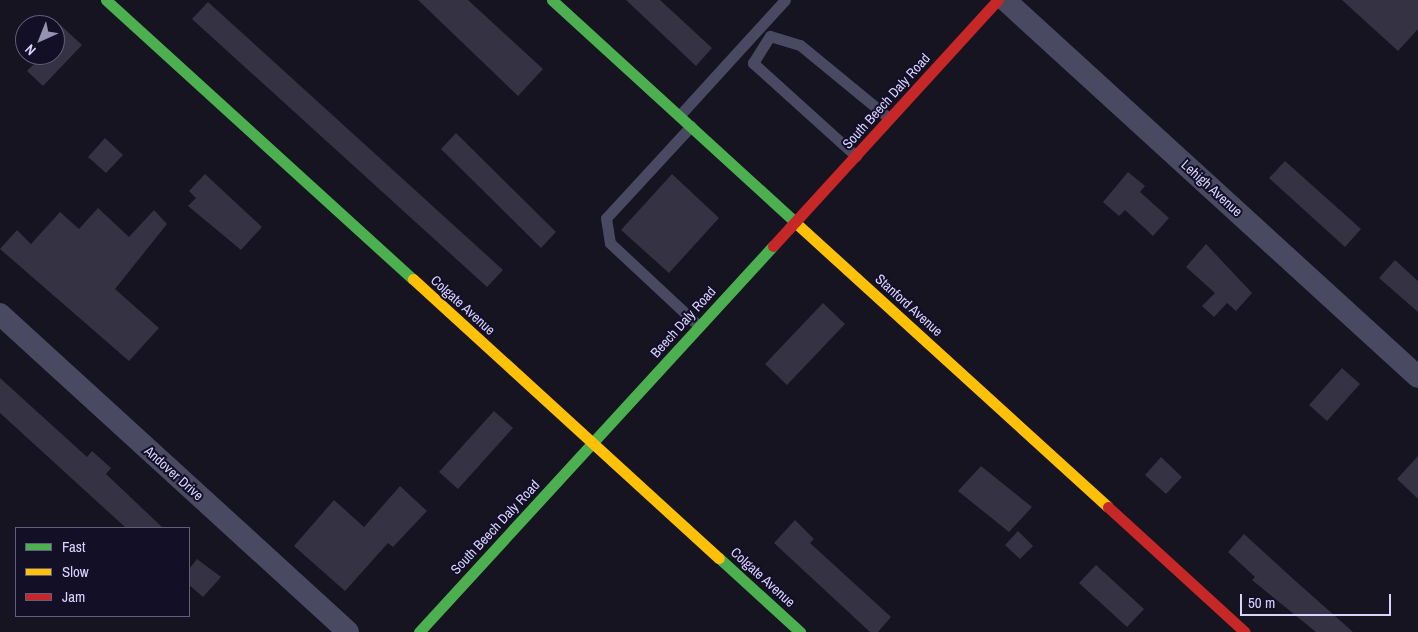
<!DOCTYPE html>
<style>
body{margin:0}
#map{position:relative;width:1418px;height:632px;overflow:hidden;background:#161421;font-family:"Archivo Narrow",sans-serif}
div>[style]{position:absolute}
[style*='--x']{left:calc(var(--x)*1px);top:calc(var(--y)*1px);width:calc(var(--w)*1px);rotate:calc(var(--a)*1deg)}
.building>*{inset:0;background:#343243}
.lane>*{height:11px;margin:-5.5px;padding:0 5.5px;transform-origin:5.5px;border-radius:5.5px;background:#4a4962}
.street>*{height:22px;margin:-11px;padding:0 11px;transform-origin:11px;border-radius:11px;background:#4a4962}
.fast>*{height:11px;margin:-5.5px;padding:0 5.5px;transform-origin:5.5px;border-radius:5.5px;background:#4caf50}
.slow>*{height:11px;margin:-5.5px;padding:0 5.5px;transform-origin:5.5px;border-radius:5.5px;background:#ffc107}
.jam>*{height:11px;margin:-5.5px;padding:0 5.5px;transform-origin:5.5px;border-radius:5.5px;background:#c62828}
span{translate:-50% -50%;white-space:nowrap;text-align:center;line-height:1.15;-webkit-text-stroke:4px #130f26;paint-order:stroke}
.street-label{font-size:14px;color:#d9d4ff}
.legend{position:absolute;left:15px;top:527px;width:175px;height:90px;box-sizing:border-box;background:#130f26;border:1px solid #625e7d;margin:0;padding:6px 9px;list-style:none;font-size:15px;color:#d9d4ff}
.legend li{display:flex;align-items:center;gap:10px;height:25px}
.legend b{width:25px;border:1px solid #625e7d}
.north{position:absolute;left:15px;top:15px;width:50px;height:50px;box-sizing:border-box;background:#130f26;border:1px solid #625e7d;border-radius:50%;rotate:224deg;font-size:14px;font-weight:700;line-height:20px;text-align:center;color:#d9d4ff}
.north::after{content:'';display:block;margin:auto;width:18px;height:22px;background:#9591b1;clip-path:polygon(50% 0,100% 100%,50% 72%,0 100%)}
.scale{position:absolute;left:1240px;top:594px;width:151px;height:22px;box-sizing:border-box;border:2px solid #d9d4ff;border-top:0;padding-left:6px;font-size:15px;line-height:18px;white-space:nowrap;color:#d9d4ff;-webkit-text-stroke:4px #130f26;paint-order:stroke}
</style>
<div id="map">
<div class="building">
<i style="clip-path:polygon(418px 0,468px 0,543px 69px,518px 96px)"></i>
<i style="clip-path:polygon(626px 0,660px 0,712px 48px,696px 66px)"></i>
<i style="clip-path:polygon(1342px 0,1418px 0,1418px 29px,1398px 51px)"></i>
<i style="clip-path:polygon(208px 2px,503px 270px,487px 287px,192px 19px)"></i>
<i style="clip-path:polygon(55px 20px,82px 45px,43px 86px,27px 71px,43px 55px,55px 55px)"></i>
<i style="clip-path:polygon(456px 133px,556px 232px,541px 248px,441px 149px)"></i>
<i style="clip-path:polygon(105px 138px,123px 155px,106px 173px,88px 157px)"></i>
<i style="clip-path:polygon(1285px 161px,1361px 229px,1345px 247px,1269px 178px)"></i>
<i style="clip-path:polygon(1128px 172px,1145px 186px,1140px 192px,1169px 218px,1153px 236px,1125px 210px,1119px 216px,1103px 202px)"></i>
<i style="clip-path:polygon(205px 174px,262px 227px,241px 250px,188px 206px,196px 198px,189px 191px)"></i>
<i style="clip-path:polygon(672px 174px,719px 218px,669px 273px,621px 230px)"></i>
<i style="clip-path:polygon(98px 208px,129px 237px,154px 210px,167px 224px,115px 289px,159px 328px,129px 361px,0 249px,17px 230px,31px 244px,60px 212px,79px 229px)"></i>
<i style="clip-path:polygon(1206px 244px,1252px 293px,1236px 311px,1227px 303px,1214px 317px,1202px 306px,1215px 293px,1186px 267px)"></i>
<i style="clip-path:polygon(1395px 260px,1418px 281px,1418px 312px,1379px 278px)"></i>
<i style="clip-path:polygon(823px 303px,845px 324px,787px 385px,765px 364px)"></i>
<i style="clip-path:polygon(1342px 368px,1360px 384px,1327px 421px,1309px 405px)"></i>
<i style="clip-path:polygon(0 378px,87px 457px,92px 451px,111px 468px,106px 474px,163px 528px,126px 528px,0 413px)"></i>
<i style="clip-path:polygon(494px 411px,513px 428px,458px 489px,439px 472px)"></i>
<i style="clip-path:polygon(1418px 456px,1418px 499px,1397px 479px)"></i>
<i style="clip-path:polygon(1161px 457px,1182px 477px,1166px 494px,1145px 475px)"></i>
<i style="clip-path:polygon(981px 466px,1032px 507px,1009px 532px,958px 491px)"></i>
<i style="clip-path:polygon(400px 486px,427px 511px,393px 547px,388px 543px,345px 591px,294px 546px,334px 500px,364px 527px)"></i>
<i style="clip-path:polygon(795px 520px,814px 539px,810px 543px,891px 617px,878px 632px,870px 632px,774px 543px)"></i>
<i style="clip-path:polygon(1018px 531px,1033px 546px,1020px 559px,1005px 545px)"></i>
<i style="clip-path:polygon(1244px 534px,1291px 577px,1353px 632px,1316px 632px,1252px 580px,1255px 577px,1228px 552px)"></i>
<i style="clip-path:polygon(197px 559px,221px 577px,203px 597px,189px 585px,189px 569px)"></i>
<i style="clip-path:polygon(1096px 565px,1144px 609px,1127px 627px,1079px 583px)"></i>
</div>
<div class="lane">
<i style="--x:679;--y:116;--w:157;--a:-47.6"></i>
<i style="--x:691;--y:126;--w:125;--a:132.7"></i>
<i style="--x:606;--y:218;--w:25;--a:81"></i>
<i style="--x:610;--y:243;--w:122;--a:43"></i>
<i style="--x:856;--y:156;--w:139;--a:-137.9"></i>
<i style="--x:753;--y:63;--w:32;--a:-58"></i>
<i style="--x:770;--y:36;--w:31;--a:17"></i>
<i style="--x:800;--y:45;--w:115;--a:39.4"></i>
</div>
<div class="street">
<i style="--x:1005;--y:0;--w:559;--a:42.39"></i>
<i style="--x:0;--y:314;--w:471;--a:42.4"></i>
</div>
<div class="fast">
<i style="--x:106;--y:0;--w:415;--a:42.3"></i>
<i style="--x:552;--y:0;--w:332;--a:42.4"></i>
<i style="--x:719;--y:558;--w:110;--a:42.4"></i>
<i style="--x:419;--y:632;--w:524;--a:-47.48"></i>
</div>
<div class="slow">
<i style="--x:797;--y:224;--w:420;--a:42.3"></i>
<i style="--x:413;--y:279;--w:414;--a:42.4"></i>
</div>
<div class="jam">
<i style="--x:773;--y:246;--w:333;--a:-47.6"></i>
<i style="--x:1108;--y:507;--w:185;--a:42.4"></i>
</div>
<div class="street-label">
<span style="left:886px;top:101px;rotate:-48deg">South Beech Daly Road</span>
<span style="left:1212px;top:188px;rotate:42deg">Lehigh Avenue</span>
<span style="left:463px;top:305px;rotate:42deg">Colgate Avenue</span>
<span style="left:909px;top:305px;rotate:42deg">Stanford Avenue</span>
<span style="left:683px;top:322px;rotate:-48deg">Beech Daly Road</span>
<span style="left:174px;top:473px;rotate:42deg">Andover Drive</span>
<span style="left:495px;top:527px;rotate:-47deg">South Beech Daly Road</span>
<span style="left:763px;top:577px;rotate:42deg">Colgate Avenue</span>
</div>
<ul class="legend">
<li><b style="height:6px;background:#4caf50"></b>Fast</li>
<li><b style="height:6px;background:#ffc107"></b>Slow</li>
<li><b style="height:6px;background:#c62828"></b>Jam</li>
</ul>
<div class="north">N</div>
<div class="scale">50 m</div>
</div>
